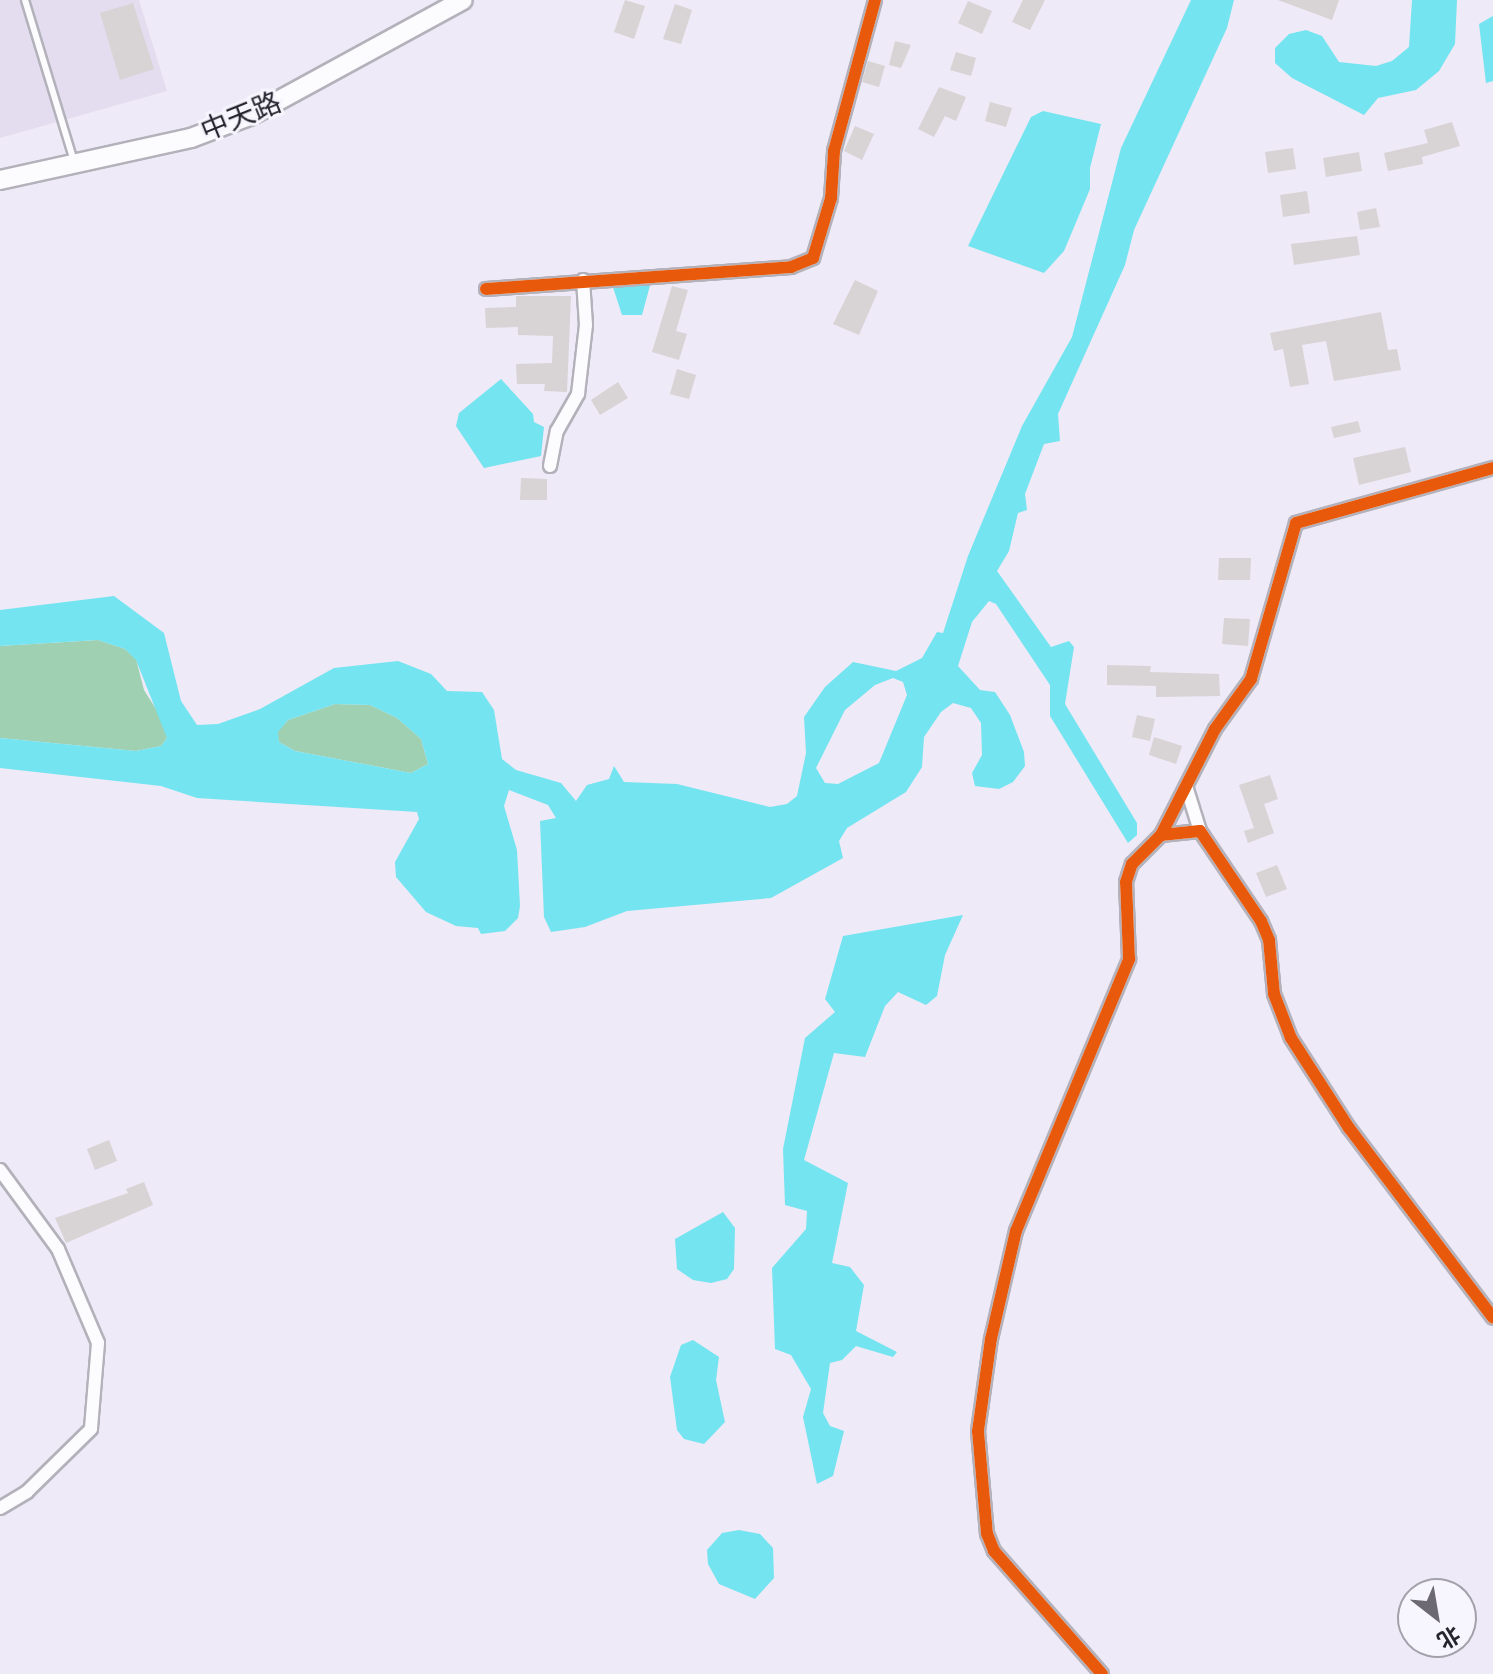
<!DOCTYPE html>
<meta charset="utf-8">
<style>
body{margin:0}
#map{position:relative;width:1493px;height:1674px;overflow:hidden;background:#eeeaf7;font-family:"Nunito Sans","Noto Sans SC",sans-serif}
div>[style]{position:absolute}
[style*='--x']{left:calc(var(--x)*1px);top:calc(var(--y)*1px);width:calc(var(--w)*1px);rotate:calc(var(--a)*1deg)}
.industrial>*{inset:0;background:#e4ddef}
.forest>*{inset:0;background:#9fd0b2}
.water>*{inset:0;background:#74e4f0}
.building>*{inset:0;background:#d8d3d5}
.roads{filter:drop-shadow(2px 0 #b3b1ba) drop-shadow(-2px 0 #b3b1ba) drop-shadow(0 2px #b3b1ba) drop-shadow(0 -2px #b3b1ba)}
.lane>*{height:6px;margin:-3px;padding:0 3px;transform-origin:3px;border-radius:3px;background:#fcfcfe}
.street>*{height:12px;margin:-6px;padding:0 6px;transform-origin:6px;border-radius:6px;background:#fcfcfe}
.secondary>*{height:18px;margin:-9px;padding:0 9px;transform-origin:9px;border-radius:9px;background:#fcfcfe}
.cycleway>*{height:12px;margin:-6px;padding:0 6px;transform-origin:6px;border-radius:6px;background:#e8590c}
span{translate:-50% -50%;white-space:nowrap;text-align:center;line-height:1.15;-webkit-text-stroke:6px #f7f5fe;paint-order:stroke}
.street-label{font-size:28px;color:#26242c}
.north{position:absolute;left:1397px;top:1578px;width:80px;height:80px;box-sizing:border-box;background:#f7f5fe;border:2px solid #a3a1aa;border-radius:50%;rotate:149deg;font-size:22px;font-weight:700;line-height:32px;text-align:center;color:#26242c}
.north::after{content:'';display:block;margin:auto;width:28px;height:36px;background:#6c6973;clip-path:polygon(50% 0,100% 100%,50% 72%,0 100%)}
</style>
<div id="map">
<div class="industrial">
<i style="clip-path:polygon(0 0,139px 0,167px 91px,0 138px)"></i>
</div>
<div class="forest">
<i style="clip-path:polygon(98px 640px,125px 649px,136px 659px,144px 690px,166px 725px,167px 738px,161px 746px,136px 751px,0 738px,0 646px)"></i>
<i style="clip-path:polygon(335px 704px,370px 705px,397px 718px,421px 739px,428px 764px,411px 773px,295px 751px,279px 742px,277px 732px,288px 720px)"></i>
</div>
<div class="water">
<i style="clip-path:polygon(evenodd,1191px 0,1234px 0,1227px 28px,1134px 230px,1125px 265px,1058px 414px,1060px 441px,1044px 444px,1025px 494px,1027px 510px,1018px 513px,1009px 551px,997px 571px,1051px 647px,1069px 641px,1074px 647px,1065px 704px,1137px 823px,1137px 835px,1128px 843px,1050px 716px,1050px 685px,996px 604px,989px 601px,972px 622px,958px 666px,980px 690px,995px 692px,1010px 715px,1024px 752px,1025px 766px,1013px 782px,999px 789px,975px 786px,972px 773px,982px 755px,981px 723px,971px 708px,953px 703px,941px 712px,924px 737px,922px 767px,906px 792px,847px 828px,839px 841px,843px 858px,771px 898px,627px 911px,585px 927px,551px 932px,544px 917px,540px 821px,556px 818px,548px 805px,509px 790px,504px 806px,517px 850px,520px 906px,518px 918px,505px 931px,481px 934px,478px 928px,456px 926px,426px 912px,396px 877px,395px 862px,419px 819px,417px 812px,197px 798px,161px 786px,0 768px,0 738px,136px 751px,161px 746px,167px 738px,136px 660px,125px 649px,98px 640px,0 646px,0 610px,114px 596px,164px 633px,181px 701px,197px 725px,218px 724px,260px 709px,334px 668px,398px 661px,431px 674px,447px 691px,482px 692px,494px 710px,502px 759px,516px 770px,561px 783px,576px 801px,587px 785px,609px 779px,614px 766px,624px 782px,677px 784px,770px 807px,787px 804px,797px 796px,806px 753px,804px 717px,825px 687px,853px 662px,896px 671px,922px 658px,937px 632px,943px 633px,968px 556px,1022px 426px,1072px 337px,1121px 148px,1191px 0,893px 678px,903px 682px,907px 695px,879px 763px,838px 784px,825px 783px,816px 768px,845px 710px,875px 685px,893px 678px,1191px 0,335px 704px,370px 705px,397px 718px,421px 739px,428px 764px,411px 773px,295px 751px,279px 742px,278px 732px,288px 720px,335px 704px)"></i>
<i style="clip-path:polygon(1412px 0,1457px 0,1455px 44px,1439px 71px,1416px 90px,1378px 98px,1364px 115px,1292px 78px,1275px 63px,1275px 48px,1289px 34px,1306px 30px,1322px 36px,1339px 62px,1376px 66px,1392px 61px,1409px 47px)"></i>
<i style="clip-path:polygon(1493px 16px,1493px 81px,1486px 83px,1479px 24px)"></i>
<i style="clip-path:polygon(1043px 111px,1101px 124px,1090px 168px,1090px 189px,1064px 251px,1044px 273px,968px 246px,1031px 117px)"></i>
<i style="clip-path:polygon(652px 278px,642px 315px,622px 315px,611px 281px)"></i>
<i style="clip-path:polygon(501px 379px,533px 414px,534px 422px,544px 427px,541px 456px,484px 468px,456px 426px,459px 413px)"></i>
<i style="clip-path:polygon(963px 915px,945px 955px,937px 996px,926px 1005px,898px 992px,885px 1006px,865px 1057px,834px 1053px,804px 1160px,848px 1183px,832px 1263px,850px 1267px,864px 1285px,856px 1331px,897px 1352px,893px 1357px,856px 1346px,842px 1360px,830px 1363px,823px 1413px,830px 1426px,844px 1431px,833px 1476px,817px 1484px,803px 1417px,811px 1389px,791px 1355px,775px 1349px,772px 1268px,806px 1229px,807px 1211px,785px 1205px,783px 1149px,805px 1038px,835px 1012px,825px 999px,843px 936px)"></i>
<i style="clip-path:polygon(723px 1212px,735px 1228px,734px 1269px,727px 1279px,711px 1283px,693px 1280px,677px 1269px,675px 1239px)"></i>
<i style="clip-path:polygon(693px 1340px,719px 1357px,716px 1380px,725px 1422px,704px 1444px,684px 1439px,677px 1430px,670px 1377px,681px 1345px)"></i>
<i style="clip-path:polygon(739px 1530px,760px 1534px,773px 1548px,774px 1578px,755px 1599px,719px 1584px,708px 1564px,707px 1550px,722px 1533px)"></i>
</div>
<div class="building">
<i style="clip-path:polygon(625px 0,645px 6px,634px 39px,614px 32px)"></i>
<i style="clip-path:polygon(1023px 0,1045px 0,1030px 30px,1012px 22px)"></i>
<i style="clip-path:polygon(1278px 0,1339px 0,1332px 20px)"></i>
<i style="clip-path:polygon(968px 1px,992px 11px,982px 34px,958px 23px)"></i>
<i style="clip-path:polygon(133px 3px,154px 69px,120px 80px,100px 13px)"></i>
<i style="clip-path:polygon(675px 4px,692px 10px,681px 44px,663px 39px)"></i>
<i style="clip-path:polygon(895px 41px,911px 45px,901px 68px,889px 65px)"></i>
<i style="clip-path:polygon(956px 52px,976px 58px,971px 76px,950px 70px)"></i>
<i style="clip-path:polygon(868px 61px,885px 66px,879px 87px,862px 82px)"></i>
<i style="clip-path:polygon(939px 87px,966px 97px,956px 121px,945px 116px,934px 137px,918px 129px)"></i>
<i style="clip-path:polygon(990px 102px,1012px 108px,1006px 127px,985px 121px)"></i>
<i style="clip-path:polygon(1452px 122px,1460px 146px,1422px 157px,1423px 164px,1388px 171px,1384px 153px,1428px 143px,1424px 130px)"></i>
<i style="clip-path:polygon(855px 126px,874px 134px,862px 160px,844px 151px)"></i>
<i style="clip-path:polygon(1293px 148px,1296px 169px,1268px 173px,1265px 152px)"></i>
<i style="clip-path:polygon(1359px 152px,1362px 171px,1326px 177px,1323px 158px)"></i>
<i style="clip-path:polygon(1307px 191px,1310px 213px,1283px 217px,1280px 195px)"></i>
<i style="clip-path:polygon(1376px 208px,1380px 227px,1360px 230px,1357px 212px)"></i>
<i style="clip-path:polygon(1357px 236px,1360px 255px,1294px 265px,1291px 244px)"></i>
<i style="clip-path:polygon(855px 280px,878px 291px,859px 335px,833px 324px)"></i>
<i style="clip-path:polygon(672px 286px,688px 290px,676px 331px,687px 334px,679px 360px,652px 352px)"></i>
<i style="clip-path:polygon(516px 296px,571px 296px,567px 392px,544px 391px,545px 384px,517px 384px,516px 364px,552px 363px,553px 336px,518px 335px,518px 327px,486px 328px,485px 308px,516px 307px)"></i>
<i style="clip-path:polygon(1381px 312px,1388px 350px,1397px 349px,1401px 370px,1334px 381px,1326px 341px,1302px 345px,1309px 384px,1290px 387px,1283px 349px,1274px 351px,1270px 333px)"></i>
<i style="clip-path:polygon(677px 369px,696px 375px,689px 399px,670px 394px)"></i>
<i style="clip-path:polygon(618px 382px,628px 398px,600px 415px,591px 400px)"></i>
<i style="clip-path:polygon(1358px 421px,1361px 432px,1334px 438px,1331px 427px)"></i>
<i style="clip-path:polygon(1405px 447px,1411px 472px,1359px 485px,1353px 458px)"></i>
<i style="clip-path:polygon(521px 478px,547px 479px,547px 500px,520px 500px)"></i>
<i style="clip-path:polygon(1219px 558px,1251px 558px,1250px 580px,1218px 580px)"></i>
<i style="clip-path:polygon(1224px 618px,1250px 619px,1248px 646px,1222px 644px)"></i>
<i style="clip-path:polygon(1107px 665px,1151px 666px,1150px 672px,1219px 674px,1220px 696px,1156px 697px,1156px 686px,1107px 685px)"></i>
<i style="clip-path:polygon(1137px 715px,1155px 719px,1150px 741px,1132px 737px)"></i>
<i style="clip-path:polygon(1154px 737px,1182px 746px,1176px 764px,1149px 755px)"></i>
<i style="clip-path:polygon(1270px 775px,1278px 799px,1264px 804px,1274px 833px,1248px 843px,1244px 831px,1254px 828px,1239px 785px)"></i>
<i style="clip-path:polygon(1277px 865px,1287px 889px,1266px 897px,1256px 873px)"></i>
<i style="clip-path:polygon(109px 1140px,117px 1161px,95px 1170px,87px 1149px)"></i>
<i style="clip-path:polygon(144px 1182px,153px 1205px,66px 1243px,55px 1218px,128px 1193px,126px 1189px)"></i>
</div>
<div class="roads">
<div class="lane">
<i style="--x:25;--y:0;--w:168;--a:73.1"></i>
</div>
<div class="street">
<i style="--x:486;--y:289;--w:306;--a:-4.1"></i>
<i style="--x:791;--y:267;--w:24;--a:-22"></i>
<i style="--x:813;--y:258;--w:63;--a:-73.3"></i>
<i style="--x:831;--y:198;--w:47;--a:-86.3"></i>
<i style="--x:834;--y:151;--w:156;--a:-74.8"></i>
<i style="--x:550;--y:466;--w:36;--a:-79"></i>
<i style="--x:557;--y:431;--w:43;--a:-60.4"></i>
<i style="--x:578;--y:394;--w:69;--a:-83.4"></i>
<i style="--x:586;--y:325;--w:45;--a:-93.8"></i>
<i style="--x:1186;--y:786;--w:47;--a:72.7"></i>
<i style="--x:1161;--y:835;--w:39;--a:-6"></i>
<i style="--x:1200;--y:831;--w:109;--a:55.9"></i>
<i style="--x:1261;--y:921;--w:21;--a:67"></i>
<i style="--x:1269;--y:940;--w:54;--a:84.7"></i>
<i style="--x:1274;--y:994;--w:47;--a:68.9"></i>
<i style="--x:1291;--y:1038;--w:107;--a:57.2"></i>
<i style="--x:1349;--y:1128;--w:238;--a:52.8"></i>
<i style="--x:0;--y:1170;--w:98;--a:53.7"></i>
<i style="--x:58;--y:1249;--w:102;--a:66.9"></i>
<i style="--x:98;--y:1343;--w:86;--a:94.7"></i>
<i style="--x:91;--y:1429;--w:90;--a:135.5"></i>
<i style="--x:27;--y:1492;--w:31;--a:149"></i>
<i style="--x:1102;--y:1674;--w:164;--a:-131.3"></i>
<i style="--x:994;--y:1551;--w:18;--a:-112"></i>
<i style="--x:987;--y:1534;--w:103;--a:-95"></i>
<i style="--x:978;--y:1431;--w:93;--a:-82"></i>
<i style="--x:991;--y:1339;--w:111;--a:-77"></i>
<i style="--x:1016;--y:1231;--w:295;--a:-67.4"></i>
<i style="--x:1129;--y:959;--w:77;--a:-92.2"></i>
<i style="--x:1126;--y:882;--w:19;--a:-72"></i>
<i style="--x:1132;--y:864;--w:41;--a:-45"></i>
<i style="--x:1161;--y:835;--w:119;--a:-63"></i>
<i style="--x:1215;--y:729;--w:62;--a:-54.2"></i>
<i style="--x:1251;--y:679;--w:162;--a:-73.9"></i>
<i style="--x:1296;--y:523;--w:205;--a:-15.6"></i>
</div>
<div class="secondary">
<i style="--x:0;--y:180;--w:196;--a:-12.4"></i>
<i style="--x:191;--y:138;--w:65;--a:-20.7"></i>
<i style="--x:252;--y:115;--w:240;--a:-28.6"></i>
</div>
</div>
<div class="cycleway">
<i style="--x:486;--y:289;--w:306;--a:-4.1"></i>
<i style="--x:791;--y:267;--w:24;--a:-22"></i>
<i style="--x:813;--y:258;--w:63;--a:-73.3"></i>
<i style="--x:831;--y:198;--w:47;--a:-86.3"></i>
<i style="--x:834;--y:151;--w:156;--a:-74.8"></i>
<i style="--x:1161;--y:835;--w:39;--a:-6"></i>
<i style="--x:1200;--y:831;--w:109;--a:55.9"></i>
<i style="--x:1261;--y:921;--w:21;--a:67"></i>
<i style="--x:1269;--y:940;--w:54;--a:84.7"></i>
<i style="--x:1274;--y:994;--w:47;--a:68.9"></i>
<i style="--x:1291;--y:1038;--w:107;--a:57.2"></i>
<i style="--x:1349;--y:1128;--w:238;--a:52.8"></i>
<i style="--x:1102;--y:1674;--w:164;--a:-131.3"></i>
<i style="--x:994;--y:1551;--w:18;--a:-112"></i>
<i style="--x:987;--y:1534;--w:103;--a:-95"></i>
<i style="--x:978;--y:1431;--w:93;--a:-82"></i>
<i style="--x:991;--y:1339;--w:111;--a:-77"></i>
<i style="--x:1016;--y:1231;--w:295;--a:-67.4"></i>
<i style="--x:1129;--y:959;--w:77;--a:-92.2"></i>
<i style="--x:1126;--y:882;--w:19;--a:-72"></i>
<i style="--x:1132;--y:864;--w:41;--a:-45"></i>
<i style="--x:1161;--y:835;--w:119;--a:-63"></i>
<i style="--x:1215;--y:729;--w:62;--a:-54.2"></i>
<i style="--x:1251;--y:679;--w:162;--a:-73.9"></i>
<i style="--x:1296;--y:523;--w:205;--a:-15.6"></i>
</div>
<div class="street-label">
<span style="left:241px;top:117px;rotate:-22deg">中天路</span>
</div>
<div class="north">北</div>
</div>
